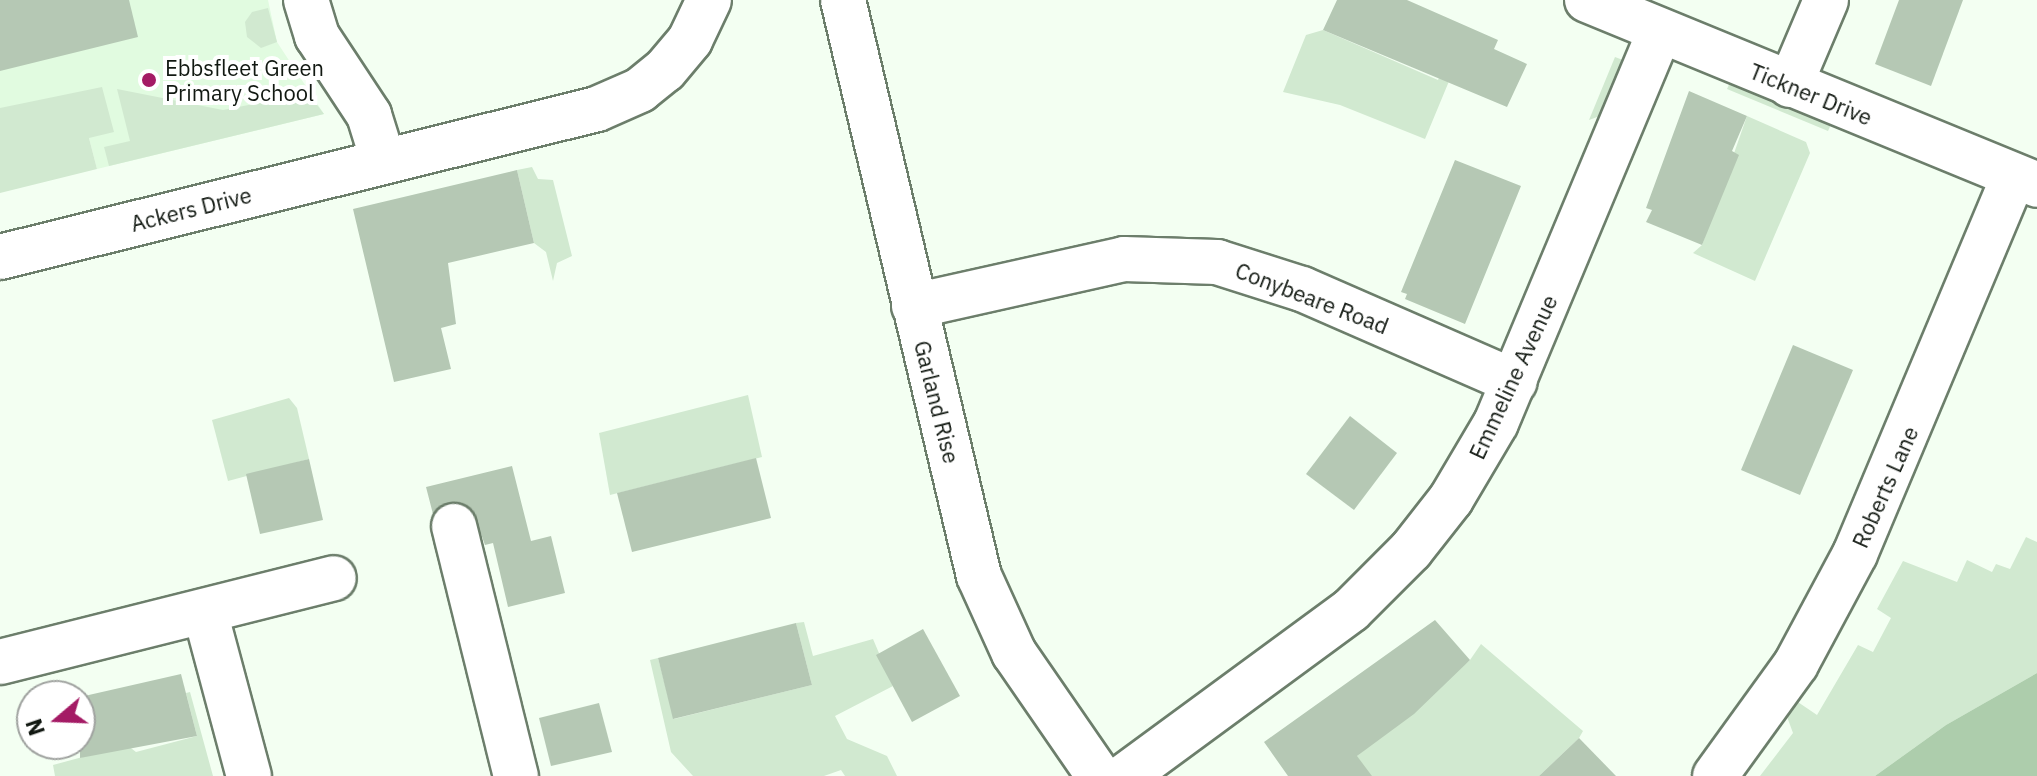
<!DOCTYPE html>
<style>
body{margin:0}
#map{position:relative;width:2037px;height:776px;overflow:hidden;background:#f3fff2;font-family:"IBM Plex Sans",sans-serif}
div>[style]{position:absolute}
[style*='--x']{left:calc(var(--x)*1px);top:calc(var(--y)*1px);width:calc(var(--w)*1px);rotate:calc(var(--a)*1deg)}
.built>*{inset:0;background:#e1fbe0}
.green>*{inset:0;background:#d1e9d0}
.forest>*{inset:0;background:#adcdac}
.building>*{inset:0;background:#b5c8b4}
.roads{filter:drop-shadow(2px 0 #6c7e6b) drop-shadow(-2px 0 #6c7e6b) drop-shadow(0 2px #6c7e6b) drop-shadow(0 -2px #6c7e6b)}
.street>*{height:44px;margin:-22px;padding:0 22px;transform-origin:22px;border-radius:22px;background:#fff}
.dots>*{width:22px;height:22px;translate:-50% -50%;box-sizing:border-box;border:4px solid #fff;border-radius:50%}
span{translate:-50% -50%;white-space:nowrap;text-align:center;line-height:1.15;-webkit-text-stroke:8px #fff;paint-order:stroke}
.poi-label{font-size:22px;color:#111811}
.left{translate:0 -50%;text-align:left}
.street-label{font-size:22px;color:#111811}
.north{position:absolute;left:16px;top:680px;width:80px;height:80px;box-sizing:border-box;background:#fff;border:2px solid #a0a3a0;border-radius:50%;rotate:251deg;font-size:22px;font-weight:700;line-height:32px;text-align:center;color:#111811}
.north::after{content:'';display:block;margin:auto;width:28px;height:36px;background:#a41b65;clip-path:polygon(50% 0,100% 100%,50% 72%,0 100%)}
</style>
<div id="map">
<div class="built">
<i style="clip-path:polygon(0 0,268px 0,277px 42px,324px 114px,97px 169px,89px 138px,0 158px)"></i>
</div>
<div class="green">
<i style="clip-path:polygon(268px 8px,277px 42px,261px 48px,247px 37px,245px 22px,252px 12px)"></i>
<i style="clip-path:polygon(1323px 30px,1438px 80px,1443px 69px,1452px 74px,1425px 139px,1340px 105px,1283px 92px,1306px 35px)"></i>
<i style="clip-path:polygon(1615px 57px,1628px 62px,1608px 113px,1589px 120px)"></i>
<i style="clip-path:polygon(1732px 78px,1833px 120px,1828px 131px,1727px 89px)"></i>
<i style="clip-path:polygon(102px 87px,114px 132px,89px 138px,97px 169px,0 193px,0 108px)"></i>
<i style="clip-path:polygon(117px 89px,223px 110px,308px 93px,324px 114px,109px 166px,104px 147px,130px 141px)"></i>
<i style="clip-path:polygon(1747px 116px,1806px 142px,1810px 153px,1755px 281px,1693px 253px,1702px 245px)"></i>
<i style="clip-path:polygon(532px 167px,538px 179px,553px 180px,572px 256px,557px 263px,553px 281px,546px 252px,534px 243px,517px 170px)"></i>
<i style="clip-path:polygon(748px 395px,762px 457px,610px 495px,599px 433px)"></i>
<i style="clip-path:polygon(289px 398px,297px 408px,309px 459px,228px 481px,212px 420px)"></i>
<i style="clip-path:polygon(2026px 537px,2037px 542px,2037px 673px,1946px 725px,1875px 776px,1760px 776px,1793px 733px,1786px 714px,1789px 696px,1817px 715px,1858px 645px,1873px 652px,1891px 618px,1877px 609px,1903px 561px,1957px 582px,1967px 560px,1992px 572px,1996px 564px,2010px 569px)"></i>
<i style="clip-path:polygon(804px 622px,813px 656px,873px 639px,893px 686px,835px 716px,847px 739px,887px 756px,897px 776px,845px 776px,841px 770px,824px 776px,693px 776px,671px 752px,650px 660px,658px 658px,674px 719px,812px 685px,796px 623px)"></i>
<i style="clip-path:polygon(1481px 644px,1583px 731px,1579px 738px,1539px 776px,1356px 776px,1357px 756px,1470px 660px)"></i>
<i style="clip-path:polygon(190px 692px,213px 776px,55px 776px,53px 765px,127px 745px,136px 752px,197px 736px,186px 693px)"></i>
</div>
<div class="forest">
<i style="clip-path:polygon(2037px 673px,2037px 776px,1875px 776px,1946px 725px)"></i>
</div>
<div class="building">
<i style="clip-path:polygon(0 0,129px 0,138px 37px,0 71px)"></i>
<i style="clip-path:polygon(1337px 0,1407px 0,1498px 40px,1494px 49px,1527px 64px,1507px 107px,1323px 30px)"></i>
<i style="clip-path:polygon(1899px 0,1963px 0,1931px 86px,1875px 64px)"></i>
<i style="clip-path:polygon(1689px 91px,1747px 116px,1732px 151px,1739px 155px,1702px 245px,1646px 222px,1652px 210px,1646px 208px)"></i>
<i style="clip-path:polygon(1455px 160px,1521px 186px,1465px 324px,1405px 299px,1407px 294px,1401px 292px)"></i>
<i style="clip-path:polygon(517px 170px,534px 243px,448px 263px,456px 324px,441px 328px,451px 369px,394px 382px,353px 209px)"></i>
<i style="clip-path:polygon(1793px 345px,1853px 370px,1800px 495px,1741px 470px)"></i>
<i style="clip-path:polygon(1350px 416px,1397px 453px,1354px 510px,1306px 474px)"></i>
<i style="clip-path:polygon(756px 458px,771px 518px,632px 552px,617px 493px)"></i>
<i style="clip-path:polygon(309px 459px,323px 520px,260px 534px,246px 474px)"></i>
<i style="clip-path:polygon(512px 466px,531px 541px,551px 536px,565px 593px,508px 607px,493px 543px,485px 545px,472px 509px,449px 502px,433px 514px,426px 487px)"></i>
<i style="clip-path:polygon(1435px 620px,1470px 660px,1414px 714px,1357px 756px,1372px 776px,1288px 776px,1264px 742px)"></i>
<i style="clip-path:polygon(796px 623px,812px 685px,673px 719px,658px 658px)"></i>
<i style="clip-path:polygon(923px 629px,960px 696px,912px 722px,876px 655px)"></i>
<i style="clip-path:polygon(181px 674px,197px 736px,80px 758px,80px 697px)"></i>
<i style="clip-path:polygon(599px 703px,612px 752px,551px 766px,539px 718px)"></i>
<i style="clip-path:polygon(1579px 738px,1616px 776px,1539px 776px)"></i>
</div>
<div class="roads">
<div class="street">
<i style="--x:306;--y:0;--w:38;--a:73"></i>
<i style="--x:317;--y:36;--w:95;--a:56.6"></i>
<i style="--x:369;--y:115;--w:47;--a:72.7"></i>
<i style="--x:843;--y:0;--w:592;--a:76.72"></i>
<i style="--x:979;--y:576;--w:85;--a:65.6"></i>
<i style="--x:1014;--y:653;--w:150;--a:55.4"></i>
<i style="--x:1587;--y:0;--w:487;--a:22.3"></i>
<i style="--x:1790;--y:85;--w:92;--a:-67"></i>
<i style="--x:0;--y:257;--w:615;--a:-13.92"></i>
<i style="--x:597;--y:109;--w:47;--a:-23.8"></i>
<i style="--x:640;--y:90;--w:32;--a:-39"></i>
<i style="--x:665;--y:70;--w:39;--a:-50"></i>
<i style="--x:690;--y:40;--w:44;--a:-64.6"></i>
<i style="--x:914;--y:306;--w:215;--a:-12.6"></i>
<i style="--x:1124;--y:259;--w:93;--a:1.8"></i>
<i style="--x:1217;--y:262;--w:89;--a:17.6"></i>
<i style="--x:1302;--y:289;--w:232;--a:23.6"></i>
<i style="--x:454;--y:526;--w:258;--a:76.1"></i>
<i style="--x:205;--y:612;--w:170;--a:75"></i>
<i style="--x:0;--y:662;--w:344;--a:-14.1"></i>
<i style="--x:1125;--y:776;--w:280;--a:-36.3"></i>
<i style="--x:1351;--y:610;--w:85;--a:-45"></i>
<i style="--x:1411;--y:550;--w:65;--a:-51.9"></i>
<i style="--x:1451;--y:499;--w:88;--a:-59.4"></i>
<i style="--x:1496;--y:423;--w:425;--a:-67.3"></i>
<i style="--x:1715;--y:776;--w:138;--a:-54.1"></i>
<i style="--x:1796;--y:664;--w:125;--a:-61.8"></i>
<i style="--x:1855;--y:554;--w:410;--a:-67.2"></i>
</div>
</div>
<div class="dots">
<i style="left:149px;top:80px;background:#a41b65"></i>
</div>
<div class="poi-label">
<span class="left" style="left:165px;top:80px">Ebbsfleet Green<br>Primary School</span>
</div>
<div class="street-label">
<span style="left:1811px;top:94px;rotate:22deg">Tickner Drive</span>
<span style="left:191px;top:209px;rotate:-14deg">Ackers Drive</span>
<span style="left:1312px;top:298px;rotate:21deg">Conybeare Road</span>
<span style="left:1513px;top:377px;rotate:-65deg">Emmeline Avenue</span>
<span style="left:937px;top:402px;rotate:76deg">Garland Rise</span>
<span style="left:1885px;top:487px;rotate:-66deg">Roberts Lane</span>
</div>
<div class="north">N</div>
</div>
